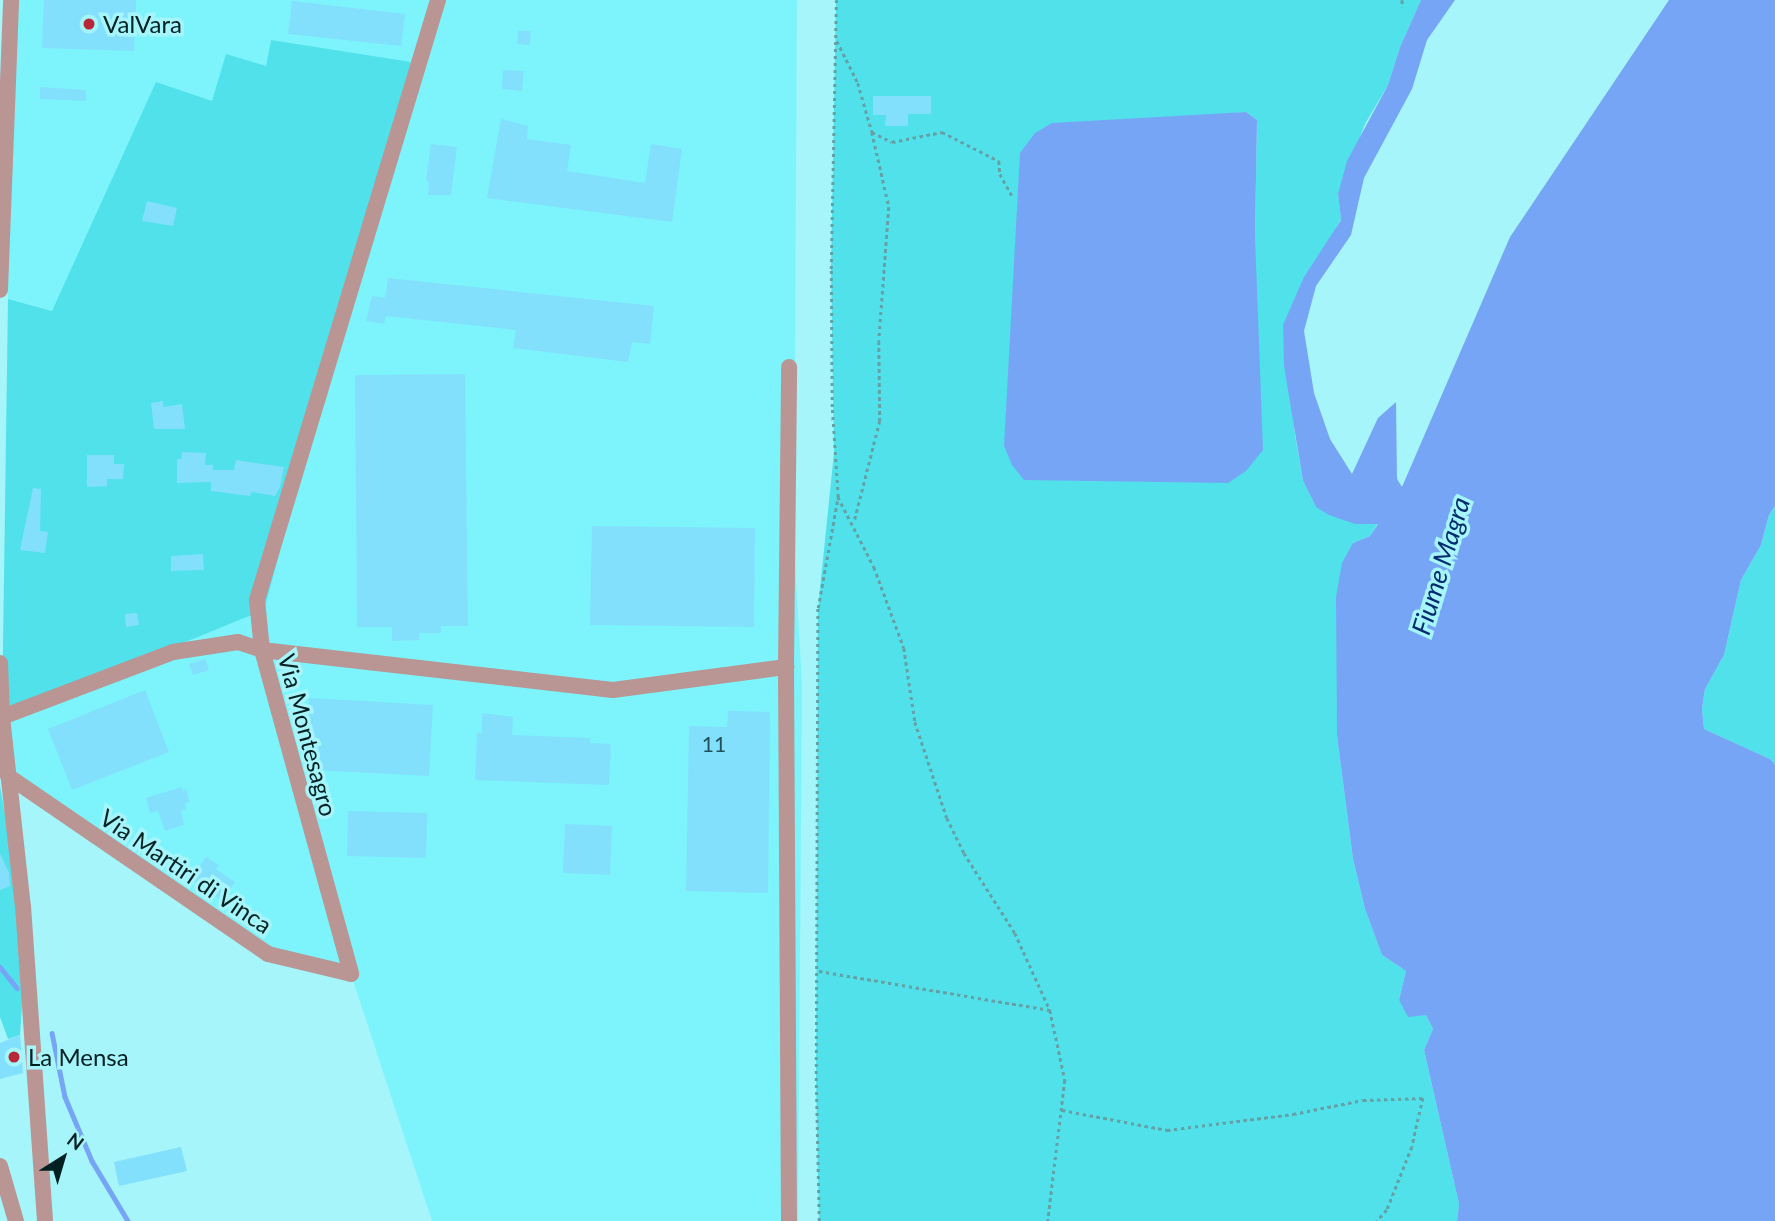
<!DOCTYPE html>
<style>
body{margin:0}
#map{position:relative;width:1775px;height:1221px;overflow:hidden;background:#a5f5fa;font-family:Lato,sans-serif}
div>[style]{position:absolute}
[style*='--x']{left:calc(var(--x)*1px);top:calc(var(--y)*1px);width:calc(var(--w)*1px);rotate:calc(var(--a)*1deg)}
.built>*{inset:0;background:#7df4fb}
.green>*{inset:0;background:#51e1ea}
.water>*{inset:0;background:#76a5f6}
.stream>*{height:4.5px;margin:-2.25px;padding:0 2.25px;transform-origin:2.25px;border-radius:2.25px;background:#76a5f6}
.building>*{inset:0;background:#82e0fd}
.path>*{height:2.5px;margin-top:-1.25px;transform-origin:0;background:repeating-linear-gradient(90deg,#64a1a5 0 3.5px,transparent 0 7px)}
.minor>*{height:16px;margin:-8px;padding:0 8px;transform-origin:8px;border-radius:8px;background:#b99593}
.dots>*{width:19px;height:19px;translate:-50% -50%;box-sizing:border-box;border:4px solid #a5f5fa;border-radius:50%}
span{translate:-50% -50%;white-space:nowrap;text-align:center;line-height:1.15;-webkit-text-stroke:7px #a5f5fa;paint-order:stroke}
.number-label{font-size:21px;color:#205059}
.number-label span{-webkit-text-stroke-width:0}
.poi-label{font-size:24px;color:#002022}
.left{translate:0 -50%;text-align:left}
.street-label{font-size:24px;color:#002022}
.water-label{font-size:26px;color:#022a6f;font-style:italic}
.north{position:absolute;left:28px;top:1123px;width:70px;height:70px;-webkit-text-stroke:5px #a5f5fa;paint-order:stroke;rotate:37deg;font-size:19px;font-weight:700;line-height:28px;text-align:center;color:#002022}
.north::after{content:'';display:block;margin:auto;width:24px;height:32px;background:#002022;clip-path:polygon(50% 0,100% 100%,50% 72%,0 100%)}
</style>
<div id="map">
<div class="built">
<i style="clip-path:polygon(14px 0,797px 0,794px 546px,802px 684px,798px 1221px,432px 1221px,351px 974px,268px 954px,8px 776px,2px 717px,264px 610px,271px 40px,266px 66px,212px 101px,73px 269px,52px 311px,8px 299px,8px 291px,2px 288px)"></i>
</div>
<div class="green">
<i style="clip-path:polygon(evenodd,836px 0,1421px 0,1400px 47px,1388px 85px,1365px 124px,1338px 194px,1341px 219px,1283px 325px,1295px 435px,1303px 481px,1316px 507px,1378px 523px,1370px 536px,1353px 543px,1339px 678px,1337px 736px,1353px 859px,1365px 909px,1382px 955px,1406px 971px,1399px 1000px,1426px 1015px,1433px 1029px,1424px 1050px,1459px 1204px,1457px 1221px,819px 1221px,816px 1081px,818px 608px,834px 453px,831px 269px,836px 0,931px 97px,931px 114px,908px 114px,908px 126px,886px 126px,886px 115px,931px 97px,836px 0,1246px 112px,1257px 120px,1255px 237px,1226px 114px,1246px 112px)"></i>
<i style="clip-path:polygon(271px 40px,411px 62px,264px 610px,2px 717px,8px 299px,52px 311px,156px 82px,212px 101px,226px 54px,266px 66px)"></i>
<i style="clip-path:polygon(1775px 506px,1775px 765px,1770px 759px,1704px 729px,1702px 709px,1705px 689px,1724px 655px,1741px 580px,1761px 545px,1769px 515px)"></i>
<i style="clip-path:polygon(0 786px,14px 867px,24px 978px,20px 1035px,8px 1039px,0 1017px)"></i>
</div>
<div class="water">
<i style="clip-path:polygon(1421px 0,1455px 0,1427px 40px,1412px 89px,1364px 178px,1351px 235px,1316px 286px,1304px 331px,1314px 393px,1330px 439px,1352px 474px,1378px 418px,1396px 402px,1397px 479px,1402px 487px,1510px 237px,1669px 0,1775px 0,1775px 506px,1769px 515px,1761px 545px,1741px 580px,1724px 655px,1705px 689px,1702px 709px,1704px 729px,1770px 759px,1775px 765px,1775px 1221px,1457px 1221px,1459px 1204px,1424px 1050px,1433px 1029px,1426px 1015px,1408px 1017px,1399px 1000px,1406px 971px,1382px 955px,1365px 909px,1353px 859px,1337px 736px,1336px 597px,1342px 563px,1353px 543px,1370px 536px,1378px 524px,1355px 524px,1329px 515px,1316px 507px,1303px 481px,1284px 366px,1283px 325px,1304px 277px,1341px 220px,1338px 194px,1347px 161px,1388px 85px,1400px 47px)"></i>
<i style="clip-path:polygon(1246px 112px,1257px 120px,1255px 237px,1263px 450px,1246px 471px,1228px 483px,1024px 480px,1012px 465px,1004px 446px,1020px 153px,1035px 133px,1052px 123px)"></i>
</div>
<div class="stream">
<i style="--x:0;--y:967;--w:27;--a:51"></i>
<i style="--x:52;--y:1033;--w:65;--a:78.5"></i>
<i style="--x:65;--y:1097;--w:69;--a:67.1"></i>
<i style="--x:92;--y:1161;--w:70;--a:59"></i>
</div>
<div class="building">
<i style="clip-path:polygon(44px 0,136px 0,134px 51px,42px 48px)"></i>
<i style="clip-path:polygon(292px 1px,405px 14px,401px 46px,288px 34px)"></i>
<i style="clip-path:polygon(518px 31px,531px 31px,530px 45px,517px 44px)"></i>
<i style="clip-path:polygon(503px 70px,524px 71px,522px 91px,502px 89px)"></i>
<i style="clip-path:polygon(40px 87px,86px 90px,86px 101px,40px 99px)"></i>
<i style="clip-path:polygon(873px 96px,931px 96px,931px 114px,908px 114px,908px 126px,885px 126px,886px 115px,873px 115px)"></i>
<i style="clip-path:polygon(501px 119px,528px 126px,527px 139px,571px 145px,567px 171px,645px 183px,651px 144px,682px 149px,672px 222px,487px 198px)"></i>
<i style="clip-path:polygon(431px 144px,457px 147px,451px 195px,428px 195px,429px 183px,426px 180px)"></i>
<i style="clip-path:polygon(147px 201px,177px 208px,173px 226px,142px 221px)"></i>
<i style="clip-path:polygon(388px 278px,654px 306px,650px 344px,632px 342px,628px 362px,513px 348px,516px 330px,386px 316px,384px 324px,366px 321px,372px 296px,385px 298px)"></i>
<i style="clip-path:polygon(465px 374px,468px 626px,441px 626px,441px 633px,419px 633px,419px 640px,392px 641px,392px 627px,357px 627px,355px 375px)"></i>
<i style="clip-path:polygon(163px 401px,163px 407px,182px 404px,185px 429px,154px 429px,151px 403px)"></i>
<i style="clip-path:polygon(182px 452px,206px 453px,205px 465px,213px 465px,213px 470px,234px 470px,236px 460px,284px 467px,280px 487px,275px 496px,252px 492px,250px 496px,211px 491px,211px 482px,177px 483px,177px 459px,181px 459px)"></i>
<i style="clip-path:polygon(87px 455px,114px 455px,114px 464px,124px 464px,123px 479px,107px 479px,107px 486px,87px 487px)"></i>
<i style="clip-path:polygon(33px 488px,41px 489px,40px 531px,48px 532px,45px 553px,20px 550px)"></i>
<i style="clip-path:polygon(592px 526px,755px 528px,754px 627px,590px 625px)"></i>
<i style="clip-path:polygon(203px 554px,204px 570px,171px 571px,171px 556px)"></i>
<i style="clip-path:polygon(137px 613px,139px 625px,126px 627px,125px 614px)"></i>
<i style="clip-path:polygon(205px 659px,209px 670px,193px 675px,189px 664px)"></i>
<i style="clip-path:polygon(145px 690px,169px 752px,72px 790px,48px 729px)"></i>
<i style="clip-path:polygon(309px 698px,433px 705px,429px 776px,313px 770px,314px 745px,307px 744px)"></i>
<i style="clip-path:polygon(728px 711px,770px 712px,768px 893px,686px 891px,689px 726px,727px 727px)"></i>
<i style="clip-path:polygon(482px 713px,513px 717px,512px 735px,590px 738px,590px 743px,611px 744px,609px 785px,475px 780px,477px 733px,482px 733px)"></i>
<i style="clip-path:polygon(182px 787px,183px 791px,186px 789px,190px 802px,185px 803px,186px 809px,181px 811px,184px 825px,165px 831px,158px 811px,150px 813px,146px 798px)"></i>
<i style="clip-path:polygon(348px 811px,427px 813px,426px 858px,347px 856px)"></i>
<i style="clip-path:polygon(565px 824px,612px 826px,610px 875px,563px 873px)"></i>
<i style="clip-path:polygon(0 853px,9px 873px,10px 886px,0 890px)"></i>
<i style="clip-path:polygon(206px 857px,219px 865px,216px 869px,235px 882px,222px 901px,191px 879px)"></i>
<i style="clip-path:polygon(20px 1035px,23px 1073px,0 1079px,0 1043px)"></i>
<i style="clip-path:polygon(181px 1147px,187px 1171px,119px 1186px,114px 1162px)"></i>
</div>
<div class="path">
<i style="--x:1402;--y:0;--w:7;--a:82"></i>
<i style="--x:837;--y:41;--w:47;--a:63.4"></i>
<i style="--x:858;--y:83;--w:51;--a:74.1"></i>
<i style="--x:872;--y:132;--w:77;--a:77.2"></i>
<i style="--x:889;--y:207;--w:134;--a:94.3"></i>
<i style="--x:879;--y:341;--w:80;--a:89.3"></i>
<i style="--x:880;--y:421;--w:105;--a:104.3"></i>
<i style="--x:872;--y:132;--w:22;--a:27"></i>
<i style="--x:892;--y:142;--w:51;--a:-11.3"></i>
<i style="--x:942;--y:132;--w:64;--a:27"></i>
<i style="--x:999;--y:161;--w:13;--a:86"></i>
<i style="--x:1000;--y:174;--w:25;--a:61"></i>
<i style="--x:838;--y:497;--w:79;--a:62.8"></i>
<i style="--x:874;--y:567;--w:86;--a:69.7"></i>
<i style="--x:904;--y:648;--w:75;--a:81.5"></i>
<i style="--x:915;--y:722;--w:101;--a:71.6"></i>
<i style="--x:947;--y:818;--w:39;--a:64"></i>
<i style="--x:964;--y:853;--w:95;--a:57.5"></i>
<i style="--x:1015;--y:933;--w:85;--a:65.6"></i>
<i style="--x:1050;--y:1010;--w:72;--a:77.9"></i>
<i style="--x:1065;--y:1080;--w:142;--a:96.9"></i>
<i style="--x:819;--y:971;--w:234;--a:9.6"></i>
<i style="--x:1062;--y:1110;--w:107;--a:10.8"></i>
<i style="--x:1167;--y:1130;--w:127;--a:-7.2"></i>
<i style="--x:1293;--y:1114;--w:71;--a:-11.3"></i>
<i style="--x:1363;--y:1100;--w:60;--a:-1.9"></i>
<i style="--x:1423;--y:1098;--w:50;--a:102.7"></i>
<i style="--x:1412;--y:1147;--w:68;--a:111.6"></i>
<i style="--x:1387;--y:1210;--w:15;--a:132"></i>
<i style="--x:819;--y:1221;--w:140;--a:-91.2"></i>
<i style="--x:816;--y:1081;--w:473;--a:-89.8"></i>
<i style="--x:818;--y:608;--w:113;--a:-79.8"></i>
<i style="--x:838;--y:497;--w:90;--a:-93.8"></i>
<i style="--x:832;--y:407;--w:138;--a:-90.4"></i>
<i style="--x:831;--y:269;--w:269;--a:-88.9"></i>
</div>
<div class="minor">
<i style="--x:438;--y:0;--w:627;--a:106.79"></i>
<i style="--x:257;--y:600;--w:50;--a:84.3"></i>
<i style="--x:262;--y:650;--w:353;--a:6.5"></i>
<i style="--x:613;--y:690;--w:175;--a:-7.6"></i>
<i style="--x:0;--y:290;--w:290;--a:-87.8"></i>
<i style="--x:0;--y:663;--w:54;--a:87.9"></i>
<i style="--x:2;--y:717;--w:190;--a:83.7"></i>
<i style="--x:23;--y:906;--w:316;--a:86"></i>
<i style="--x:2;--y:717;--w:183;--a:-20.8"></i>
<i style="--x:173;--y:652;--w:66;--a:-8.7"></i>
<i style="--x:238;--y:642;--w:25;--a:18"></i>
<i style="--x:262;--y:650;--w:336;--a:74.6"></i>
<i style="--x:8;--y:776;--w:315;--a:34.4"></i>
<i style="--x:268;--y:954;--w:85;--a:13.5"></i>
<i style="--x:0;--y:1166;--w:57;--a:73.8"></i>
<i style="--x:789;--y:1221;--w:554;--a:-90.31"></i>
<i style="--x:786;--y:667;--w:300;--a:-89.4"></i>
</div>
<div class="dots">
<i style="left:89px;top:24px;background:#b82737"></i>
<i style="left:14px;top:1057px;background:#b82737"></i>
</div>
<div class="number-label">
<span style="left:714px;top:744px">11</span>
</div>
<div class="poi-label">
<span class="left" style="left:103px;top:24px">ValVara</span>
<span class="left" style="left:28px;top:1057px">La Mensa</span>
</div>
<div class="street-label">
<span style="left:308px;top:735px;rotate:75deg">Via Montesagro</span>
<span style="left:186px;top:871px;rotate:34deg">Via Martiri di Vinca</span>
</div>
<div class="water-label">
<span style="left:1441px;top:566px;rotate:-73deg">Fiume Magra</span>
</div>
<div class="north">N</div>
</div>
